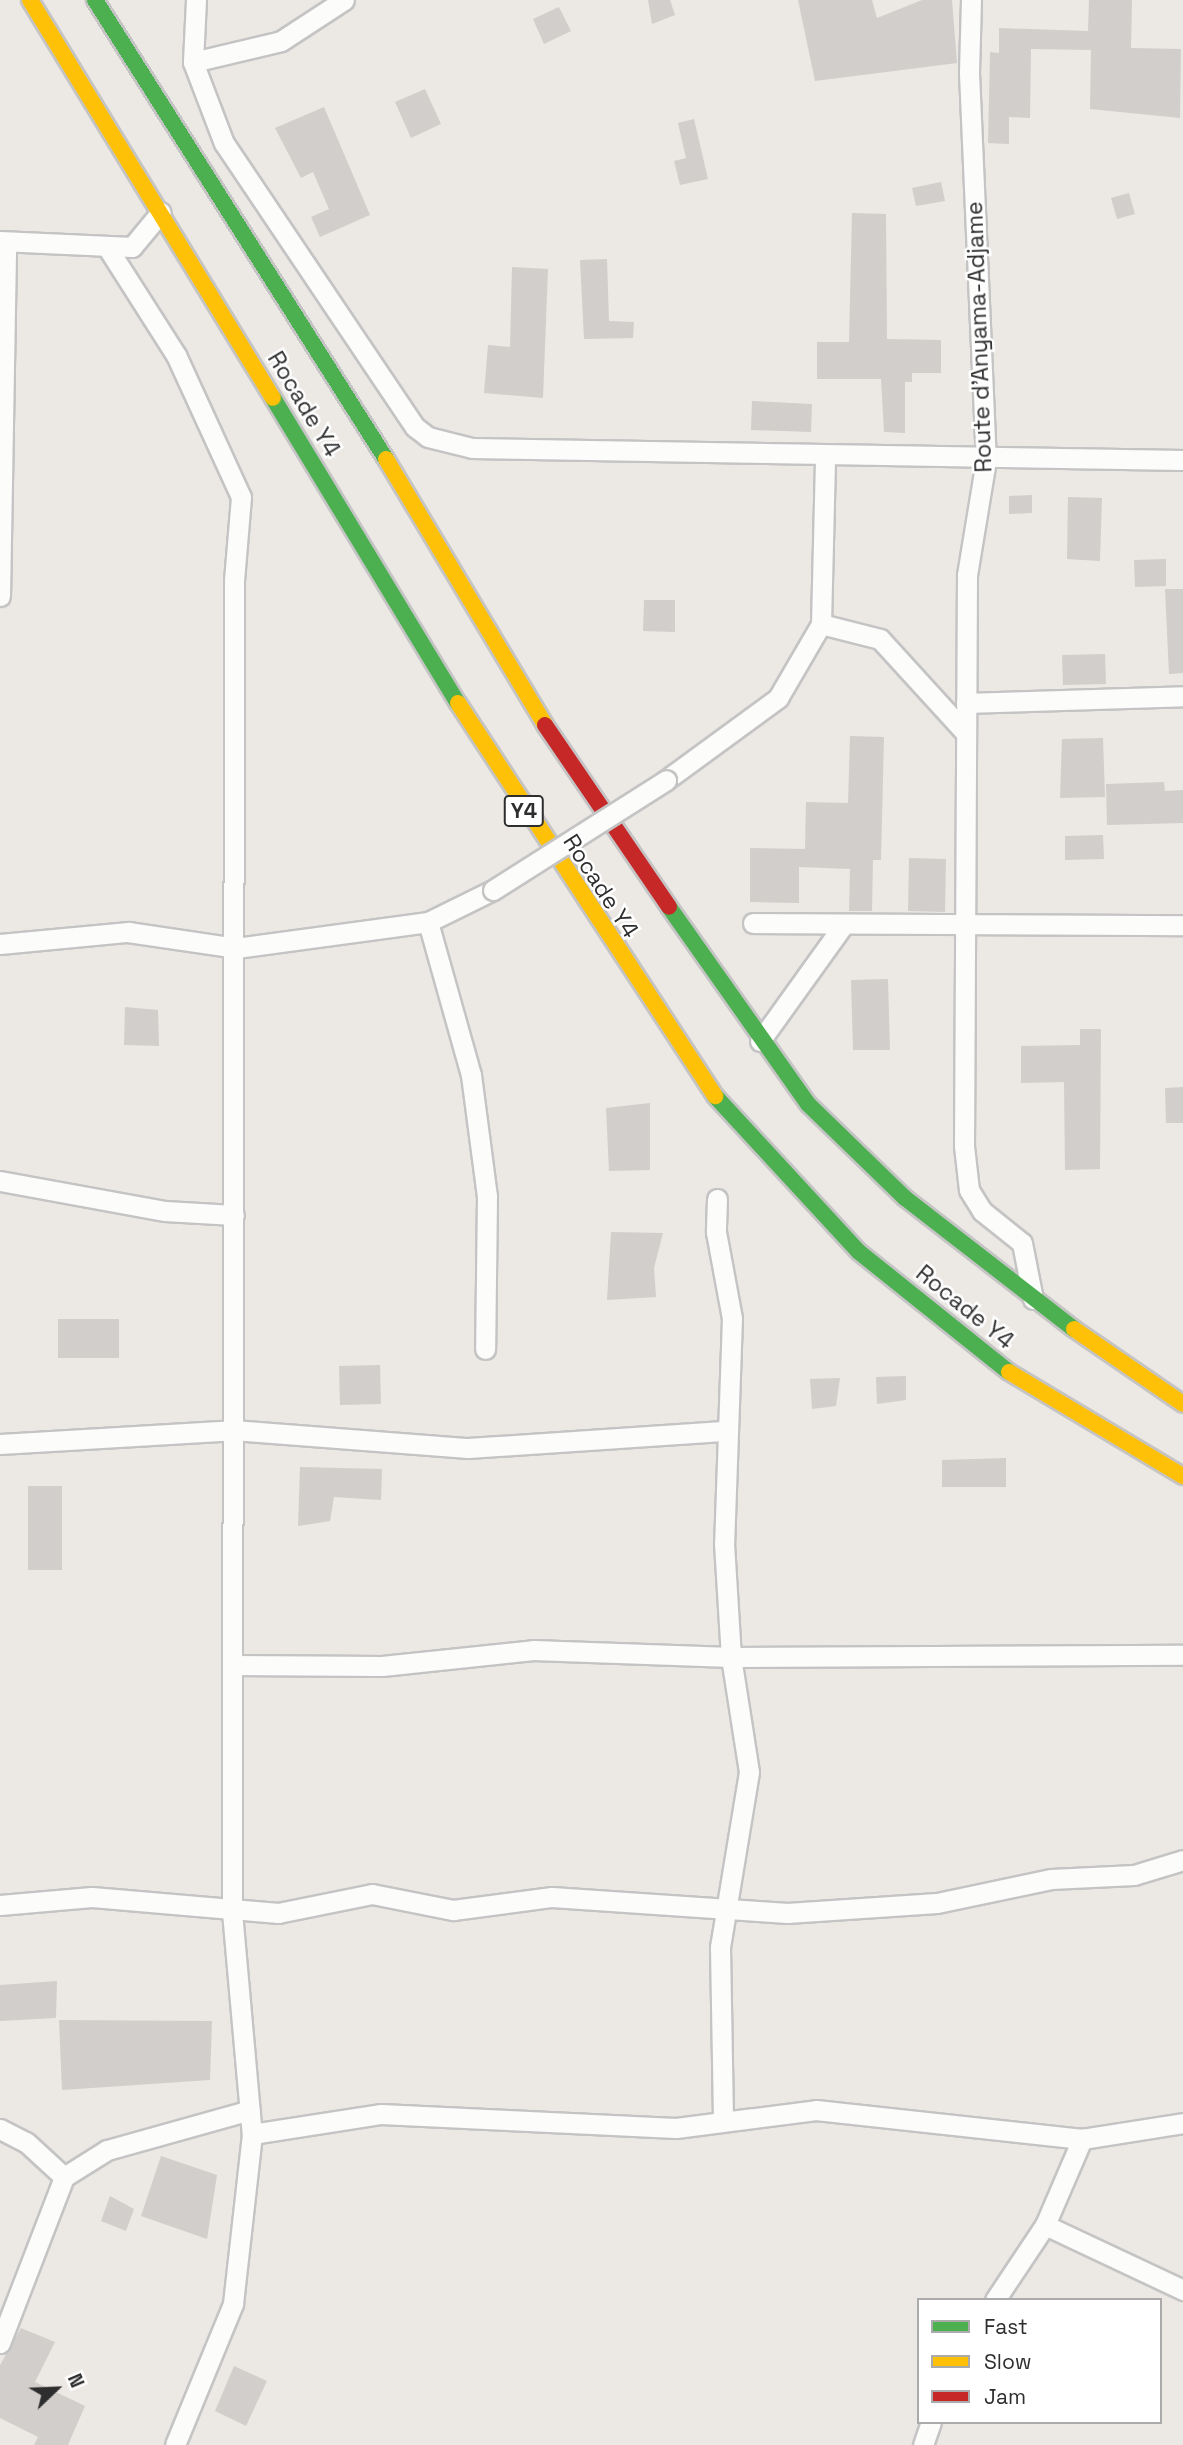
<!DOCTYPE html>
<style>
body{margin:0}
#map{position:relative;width:1183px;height:2445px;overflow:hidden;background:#ece8e4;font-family:"Space Grotesk",sans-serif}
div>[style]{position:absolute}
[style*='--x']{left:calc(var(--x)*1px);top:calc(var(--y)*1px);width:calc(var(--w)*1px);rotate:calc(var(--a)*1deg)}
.building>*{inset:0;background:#d1cecb}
.roads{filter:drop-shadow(2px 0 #c5c4c5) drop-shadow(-2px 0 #c5c4c5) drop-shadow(0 2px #c5c4c5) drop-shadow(0 -2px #c5c4c5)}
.street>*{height:19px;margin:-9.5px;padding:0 9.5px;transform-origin:9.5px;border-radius:9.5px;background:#fcfcfb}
.fast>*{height:16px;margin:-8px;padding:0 8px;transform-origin:8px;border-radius:8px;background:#4caf50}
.slow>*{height:16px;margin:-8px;padding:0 8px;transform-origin:8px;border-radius:8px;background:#ffc107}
.jam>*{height:16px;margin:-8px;padding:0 8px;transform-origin:8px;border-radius:8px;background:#c62828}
.bridges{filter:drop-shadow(2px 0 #c5c4c5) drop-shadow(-2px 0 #c5c4c5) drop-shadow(0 2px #c5c4c5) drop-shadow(0 -2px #c5c4c5)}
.street-bridge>*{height:19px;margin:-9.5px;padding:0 9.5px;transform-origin:9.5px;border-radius:9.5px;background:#fcfcfb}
span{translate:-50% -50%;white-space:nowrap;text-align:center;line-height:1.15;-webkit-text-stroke:5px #fff;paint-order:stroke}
.shield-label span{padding:2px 5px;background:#fff;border:2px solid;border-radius:5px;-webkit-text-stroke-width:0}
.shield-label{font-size:21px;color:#2e2e2e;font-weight:700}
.street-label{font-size:23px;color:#2e2e2e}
.legend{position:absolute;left:917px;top:2298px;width:245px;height:126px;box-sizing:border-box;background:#fff;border:2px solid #ababab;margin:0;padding:9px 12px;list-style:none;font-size:21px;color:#2e2e2e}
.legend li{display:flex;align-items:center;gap:14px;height:35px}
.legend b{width:35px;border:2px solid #ababab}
.north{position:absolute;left:21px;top:2354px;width:70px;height:70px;-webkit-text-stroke:5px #fff;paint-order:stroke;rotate:67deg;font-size:19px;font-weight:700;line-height:28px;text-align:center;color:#2e2e2e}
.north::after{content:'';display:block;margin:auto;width:24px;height:32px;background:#2e2e2e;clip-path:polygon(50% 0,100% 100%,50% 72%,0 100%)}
</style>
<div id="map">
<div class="building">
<i style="clip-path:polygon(648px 0,670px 0,675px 15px,652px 24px)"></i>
<i style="clip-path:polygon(798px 0,872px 0,877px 18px,922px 0,952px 0,957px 63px,815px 81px)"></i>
<i style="clip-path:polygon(1089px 0,1132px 0,1131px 48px,1181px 49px,1180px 118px,1090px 109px,1091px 50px,1031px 49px,1030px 118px,1009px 117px,1009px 144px,988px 143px,990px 52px,999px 53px,999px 28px,1088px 31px)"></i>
<i style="clip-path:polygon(559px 7px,571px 31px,544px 44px,533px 19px)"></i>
<i style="clip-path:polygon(425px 89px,441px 124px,411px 138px,395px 102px)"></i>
<i style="clip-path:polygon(324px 107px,370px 215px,320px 237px,311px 217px,329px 209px,313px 172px,301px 178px,275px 128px)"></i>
<i style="clip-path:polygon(694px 119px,708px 179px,680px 185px,674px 161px,686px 158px,678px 123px)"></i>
<i style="clip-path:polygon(941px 182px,945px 201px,916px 206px,912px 188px)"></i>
<i style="clip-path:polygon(1129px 193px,1135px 214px,1117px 219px,1111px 198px)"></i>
<i style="clip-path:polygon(852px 213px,886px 214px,887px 339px,941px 340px,941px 373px,912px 373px,912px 382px,905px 382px,905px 433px,884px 432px,881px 379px,817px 379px,817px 342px,849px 342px)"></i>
<i style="clip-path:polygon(607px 259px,609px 321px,634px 322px,633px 338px,584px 339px,580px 260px)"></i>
<i style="clip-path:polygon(512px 267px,548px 269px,543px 398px,484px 393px,488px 345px,510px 347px)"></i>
<i style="clip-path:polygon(752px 401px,812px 404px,811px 432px,751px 430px)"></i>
<i style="clip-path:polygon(1032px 495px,1032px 513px,1009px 514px,1009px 496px)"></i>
<i style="clip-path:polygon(1068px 497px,1102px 498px,1100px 561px,1067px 559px)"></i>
<i style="clip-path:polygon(1166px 559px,1166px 586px,1135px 587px,1134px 560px)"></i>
<i style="clip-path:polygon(1165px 589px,1183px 589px,1183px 673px,1169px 674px)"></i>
<i style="clip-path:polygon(644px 600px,675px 600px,675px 632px,643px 631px)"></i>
<i style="clip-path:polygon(1105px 654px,1106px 684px,1063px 685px,1062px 655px)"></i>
<i style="clip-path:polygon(850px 736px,884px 737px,881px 860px,873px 860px,872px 911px,849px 911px,850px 869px,799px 867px,799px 903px,750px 902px,750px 848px,805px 849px,806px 802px,848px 803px)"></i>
<i style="clip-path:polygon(1103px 738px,1105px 797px,1060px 798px,1062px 739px)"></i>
<i style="clip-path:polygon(1164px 782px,1165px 791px,1183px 790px,1183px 823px,1107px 825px,1106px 784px)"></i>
<i style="clip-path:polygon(1103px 835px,1104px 859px,1065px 860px,1065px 836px)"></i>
<i style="clip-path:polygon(909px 858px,946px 859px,945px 912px,908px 911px)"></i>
<i style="clip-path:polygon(888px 979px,890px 1050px,853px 1050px,851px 980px)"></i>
<i style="clip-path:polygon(125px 1007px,158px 1010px,159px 1046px,124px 1045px)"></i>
<i style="clip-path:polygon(1080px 1029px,1101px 1029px,1100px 1169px,1065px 1170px,1064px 1082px,1021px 1083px,1021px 1046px,1080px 1045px)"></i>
<i style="clip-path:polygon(1183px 1087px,1183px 1123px,1166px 1123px,1165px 1088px)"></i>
<i style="clip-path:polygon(650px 1103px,650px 1170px,609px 1171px,606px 1108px)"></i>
<i style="clip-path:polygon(611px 1232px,663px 1233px,654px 1268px,656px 1297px,607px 1300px)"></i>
<i style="clip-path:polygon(58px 1319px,119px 1319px,119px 1358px,58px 1358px)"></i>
<i style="clip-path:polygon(380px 1365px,381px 1404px,340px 1405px,339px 1366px)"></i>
<i style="clip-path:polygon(906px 1376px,906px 1400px,877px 1404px,876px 1377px)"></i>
<i style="clip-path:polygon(840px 1378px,836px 1406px,812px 1409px,810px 1379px)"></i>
<i style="clip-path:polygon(1006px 1458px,1006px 1487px,942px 1487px,942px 1460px)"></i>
<i style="clip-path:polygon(300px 1467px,382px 1469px,381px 1500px,334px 1497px,330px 1521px,298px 1526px)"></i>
<i style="clip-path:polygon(28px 1486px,62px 1486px,62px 1570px,28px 1570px)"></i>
<i style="clip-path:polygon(57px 1981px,56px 2018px,0 2021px,0 1985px)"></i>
<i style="clip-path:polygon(59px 2020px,212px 2021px,210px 2080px,62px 2090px)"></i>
<i style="clip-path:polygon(161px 2156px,217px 2175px,207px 2239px,141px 2216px)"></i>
<i style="clip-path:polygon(110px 2196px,134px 2209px,126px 2231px,101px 2221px)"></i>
<i style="clip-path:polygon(21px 2328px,55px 2342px,35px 2382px,85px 2406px,68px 2445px,34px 2445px,38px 2437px,0 2418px,0 2365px)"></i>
<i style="clip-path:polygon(234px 2366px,267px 2381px,246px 2426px,215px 2411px)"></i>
</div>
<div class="roads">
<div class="street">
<i style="--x:196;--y:0;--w:62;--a:92.8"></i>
<i style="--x:193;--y:62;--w:87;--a:69.1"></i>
<i style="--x:224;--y:143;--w:342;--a:56.1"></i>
<i style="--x:415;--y:427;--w:16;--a:38"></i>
<i style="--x:428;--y:437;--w:45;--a:14"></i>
<i style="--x:472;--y:448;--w:711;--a:0.97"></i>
<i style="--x:971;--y:0;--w:73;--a:91.6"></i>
<i style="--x:969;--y:73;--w:387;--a:87.5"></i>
<i style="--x:986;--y:460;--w:117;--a:99.4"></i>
<i style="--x:967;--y:575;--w:571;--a:90.3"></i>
<i style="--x:964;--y:1146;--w:44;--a:83.5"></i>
<i style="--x:969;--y:1190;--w:25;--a:58"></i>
<i style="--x:982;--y:1211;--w:51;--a:38.7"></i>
<i style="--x:1022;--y:1243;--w:57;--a:78.9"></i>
<i style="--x:193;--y:62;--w:90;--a:-13.4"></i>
<i style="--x:281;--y:41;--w:75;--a:-33.1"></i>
<i style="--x:0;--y:241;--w:132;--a:2.6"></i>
<i style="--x:132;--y:247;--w:45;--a:-50.4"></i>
<i style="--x:109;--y:250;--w:125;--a:57.5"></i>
<i style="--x:176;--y:355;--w:156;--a:65.4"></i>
<i style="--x:241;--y:497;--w:83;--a:94.8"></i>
<i style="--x:234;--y:580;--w:1332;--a:90.09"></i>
<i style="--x:232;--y:1912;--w:223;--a:84.9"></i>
<i style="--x:252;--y:2134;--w:171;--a:96.4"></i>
<i style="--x:233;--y:2304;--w:152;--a:112.4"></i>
<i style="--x:0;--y:596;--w:354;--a:-89"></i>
<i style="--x:821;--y:624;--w:61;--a:14.3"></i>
<i style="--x:880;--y:639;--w:126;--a:47.6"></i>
<i style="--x:966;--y:703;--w:217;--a:-1.8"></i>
<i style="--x:666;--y:780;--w:139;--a:-36.2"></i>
<i style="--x:778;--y:698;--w:86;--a:-59.8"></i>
<i style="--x:821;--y:624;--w:166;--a:-88.6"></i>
<i style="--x:428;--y:922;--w:159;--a:74.3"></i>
<i style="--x:471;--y:1075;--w:122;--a:82.5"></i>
<i style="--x:487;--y:1196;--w:153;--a:90.7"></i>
<i style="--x:753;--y:923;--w:430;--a:0.3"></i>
<i style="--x:0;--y:944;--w:129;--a:-5.4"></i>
<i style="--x:128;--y:932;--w:109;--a:8.4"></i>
<i style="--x:236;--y:948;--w:194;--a:-7.7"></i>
<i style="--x:428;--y:922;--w:72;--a:-26.2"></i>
<i style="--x:760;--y:1041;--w:144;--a:-54.3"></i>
<i style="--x:0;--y:1181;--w:168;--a:10.3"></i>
<i style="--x:165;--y:1211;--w:69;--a:3.3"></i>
<i style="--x:717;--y:1199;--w:33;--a:92"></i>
<i style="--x:716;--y:1232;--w:87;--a:79.5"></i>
<i style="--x:732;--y:1318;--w:225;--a:92"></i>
<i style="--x:724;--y:1543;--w:114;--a:86.5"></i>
<i style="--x:731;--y:1657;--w:116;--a:81.1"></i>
<i style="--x:749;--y:1772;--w:177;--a:99.4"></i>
<i style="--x:720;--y:1947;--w:173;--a:89"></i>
<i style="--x:0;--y:1444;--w:233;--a:-3.4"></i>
<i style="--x:233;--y:1430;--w:236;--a:4.4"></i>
<i style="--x:468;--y:1448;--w:259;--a:-3.8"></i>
<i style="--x:232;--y:1665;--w:150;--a:0.4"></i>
<i style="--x:382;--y:1666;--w:152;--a:-6"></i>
<i style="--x:533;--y:1650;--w:198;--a:2"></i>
<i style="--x:731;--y:1657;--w:452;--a:-0.3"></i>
<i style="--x:0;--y:1905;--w:92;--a:-5"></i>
<i style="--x:92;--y:1897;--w:187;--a:4.9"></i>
<i style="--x:278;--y:1913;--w:96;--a:-11.4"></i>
<i style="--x:372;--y:1894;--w:83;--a:11.2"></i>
<i style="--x:453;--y:1910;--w:100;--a:-7.5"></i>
<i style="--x:552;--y:1897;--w:236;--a:3.9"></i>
<i style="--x:787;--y:1913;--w:150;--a:-3.8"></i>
<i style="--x:937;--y:1903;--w:116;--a:-11.9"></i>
<i style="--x:1051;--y:1879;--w:83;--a:-2.8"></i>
<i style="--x:1134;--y:1875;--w:51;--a:-17"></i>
<i style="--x:0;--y:2129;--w:29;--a:27"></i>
<i style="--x:26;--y:2142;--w:52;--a:42.6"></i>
<i style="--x:252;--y:2134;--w:131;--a:-8.8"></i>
<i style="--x:381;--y:2114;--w:295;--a:2.7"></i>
<i style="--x:676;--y:2128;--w:141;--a:-7.3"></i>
<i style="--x:816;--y:2110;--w:268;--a:6.2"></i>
<i style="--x:1082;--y:2139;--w:102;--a:-9"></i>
<i style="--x:1045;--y:2225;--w:153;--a:25.2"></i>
<i style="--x:995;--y:2300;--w:90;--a:-56.3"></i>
<i style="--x:1045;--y:2225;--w:94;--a:-66.7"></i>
<i style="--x:0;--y:2343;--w:178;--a:-68.9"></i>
<i style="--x:64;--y:2177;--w:51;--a:-32.1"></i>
<i style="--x:107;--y:2150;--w:148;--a:-15.6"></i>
<i style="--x:923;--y:2445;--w:24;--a:-71"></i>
</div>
<div class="fast">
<i style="--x:95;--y:0;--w:543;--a:57.63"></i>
<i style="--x:273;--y:398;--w:357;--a:58.8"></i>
<i style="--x:669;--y:907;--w:241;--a:54.8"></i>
<i style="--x:808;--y:1104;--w:135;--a:44.1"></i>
<i style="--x:905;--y:1198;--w:214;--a:37.8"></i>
<i style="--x:715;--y:1096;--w:212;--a:47.3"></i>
<i style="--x:859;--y:1252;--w:192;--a:38.7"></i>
</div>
<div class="slow">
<i style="--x:30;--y:0;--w:466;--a:58.6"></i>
<i style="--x:386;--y:459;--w:310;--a:59.1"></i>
<i style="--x:458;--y:703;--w:470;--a:56.8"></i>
<i style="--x:1074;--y:1329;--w:132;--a:34.5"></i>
<i style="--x:1009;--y:1372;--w:203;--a:30.9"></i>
</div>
<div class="jam">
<i style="--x:545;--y:725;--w:220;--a:55.7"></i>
</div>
</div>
<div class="bridges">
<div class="street-bridge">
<i style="--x:493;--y:890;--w:205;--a:-32.4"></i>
</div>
</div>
<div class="shield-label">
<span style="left:524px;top:811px">Y4</span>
</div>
<div class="street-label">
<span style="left:979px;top:337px;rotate:-92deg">Route d'Anyama-Adjame</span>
<span style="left:304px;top:404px;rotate:59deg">Rocade Y4</span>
<span style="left:601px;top:886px;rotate:57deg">Rocade Y4</span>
<span style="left:965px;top:1307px;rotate:39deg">Rocade Y4</span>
</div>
<ul class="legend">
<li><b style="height:9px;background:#4caf50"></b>Fast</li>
<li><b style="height:9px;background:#ffc107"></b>Slow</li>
<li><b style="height:9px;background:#c62828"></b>Jam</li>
</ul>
<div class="north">N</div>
</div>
